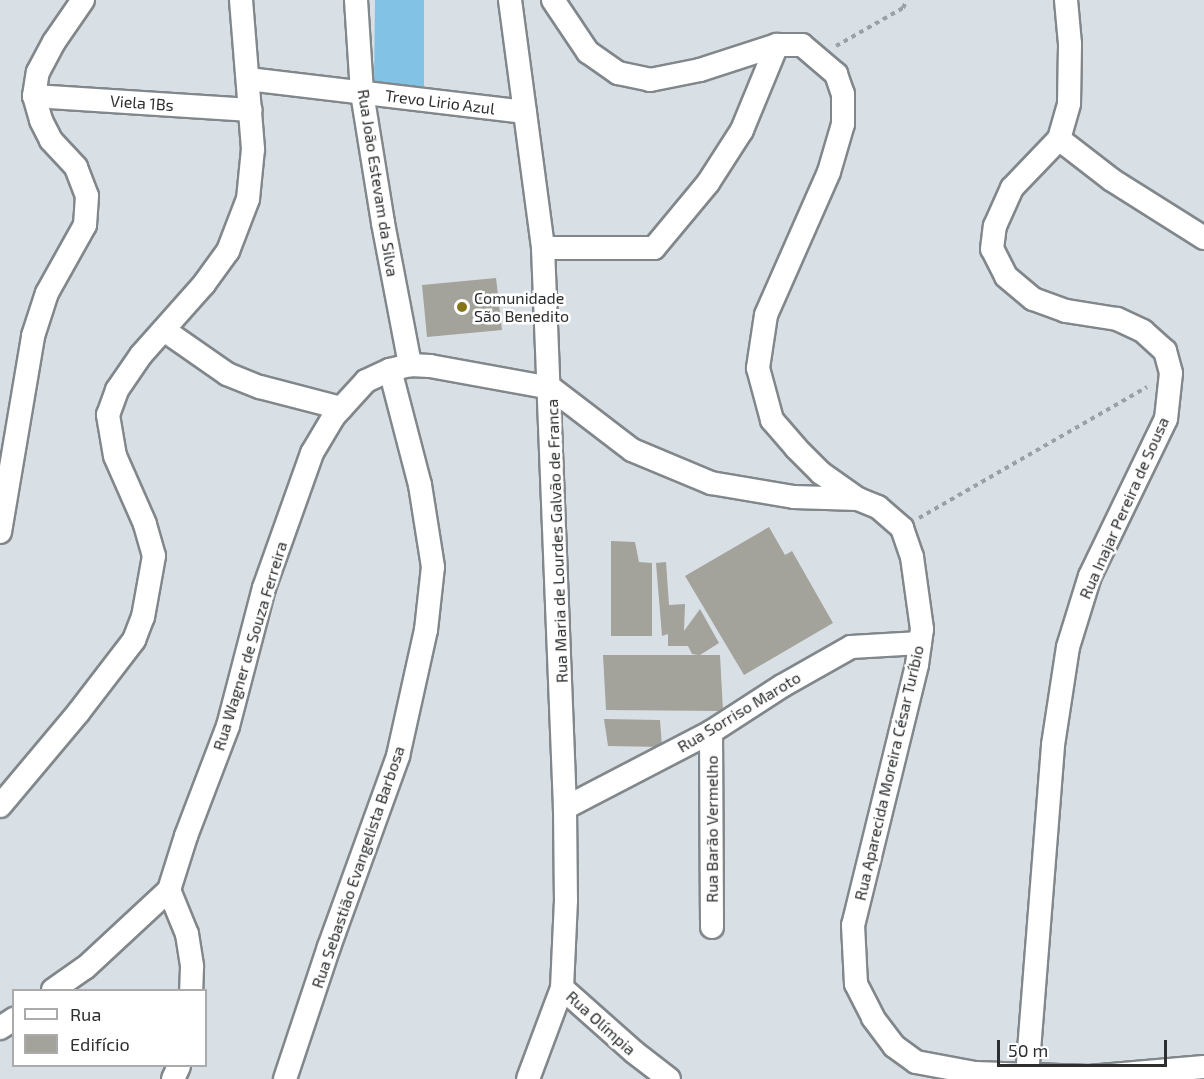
<!DOCTYPE html>
<meta charset="utf-8">
<style>
body{margin:0}
#map{position:relative;width:1204px;height:1079px;overflow:hidden;background:#d9e0e5;font-family:"Exo 2",sans-serif}
div>[style]{position:absolute}
[style*='--x']{left:calc(var(--x)*1px);top:calc(var(--y)*1px);width:calc(var(--w)*1px);rotate:calc(var(--a)*1deg)}
.green>*{inset:0;background:#81c2e5}
.building>*{inset:0;background:#a3a29b}
.path>*{height:4px;margin-top:-2px;transform-origin:0;background:repeating-linear-gradient(90deg,#9aa0a3 0 4.5px,transparent 0 9px)}
.roads{filter:drop-shadow(2px 0 #81878b) drop-shadow(-2px 0 #81878b) drop-shadow(0 2px #81878b) drop-shadow(0 -2px #81878b)}
.minor>*{height:22px;margin:-11px;padding:0 11px;transform-origin:11px;border-radius:11px;background:#fff}
.dots>*{width:16px;height:16px;translate:-50% -50%;box-sizing:border-box;border:3px solid #fff;border-radius:50%}
span{translate:-50% -50%;white-space:nowrap;text-align:center;line-height:1.15;-webkit-text-stroke:5px #fff;paint-order:stroke}
.street-label{font-size:16px;color:#2c2e30}
.poi-label{font-size:16px;color:#2c2e30}
.left{translate:0 -50%;text-align:left}
.legend{position:absolute;left:12px;top:989px;width:195px;height:78px;box-sizing:border-box;background:#fff;border:2px solid #ababac;margin:0;padding:8px 10px;list-style:none;font-size:18px;color:#2c2e30}
.legend li{display:flex;align-items:center;gap:12px;height:30px}
.legend b{width:30px;border:2px solid #ababac}
.scale{position:absolute;left:997px;top:1040px;width:170px;height:27px;box-sizing:border-box;border:3px solid #2c2e30;border-top:0;padding-left:8px;font-size:18px;line-height:21px;white-space:nowrap;color:#2c2e30;-webkit-text-stroke:4px #fff;paint-order:stroke}
</style>
<div id="map">
<div class="green">
<i style="clip-path:polygon(375px 0,424px 0,424px 86px,374px 86px)"></i>
</div>
<div class="building">
<i style="clip-path:polygon(496px 278px,502px 330px,427px 337px,422px 285px)"></i>
<i style="clip-path:polygon(769px 527px,785px 555px,792px 551px,833px 623px,744px 675px,685px 576px)"></i>
<i style="clip-path:polygon(611px 541px,635px 542px,639px 562px,652px 563px,652px 636px,611px 636px)"></i>
<i style="clip-path:polygon(666px 562px,669px 605px,685px 604px,684px 631px,700px 609px,719px 643px,700px 655px,720px 655px,723px 711px,606px 710px,603px 655px,698px 655px,692px 654px,688px 646px,668px 646px,668px 634px,662px 636px,656px 563px)"></i>
<i style="clip-path:polygon(604px 719px,660px 720px,662px 747px,608px 746px)"></i>
</div>
<div class="path">
<i style="--x:836;--y:46;--w:77;--a:-29.6"></i>
<i style="--x:903;--y:8;--w:9;--a:-63"></i>
<i style="--x:919;--y:518;--w:263;--a:-29.9"></i>
</div>
<div class="roads">
<div class="minor">
<i style="--x:356;--y:0;--w:93;--a:86.3"></i>
<i style="--x:362;--y:93;--w:132;--a:80.8"></i>
<i style="--x:383;--y:223;--w:145;--a:79.2"></i>
<i style="--x:510;--y:0;--w:250;--a:82.4"></i>
<i style="--x:543;--y:248;--w:560;--a:87.75"></i>
<i style="--x:565;--y:808;--w:92;--a:89.4"></i>
<i style="--x:566;--y:900;--w:88;--a:92.6"></i>
<i style="--x:562;--y:988;--w:97;--a:110.5"></i>
<i style="--x:553;--y:0;--w:63;--a:56.1"></i>
<i style="--x:588;--y:52;--w:37;--a:35"></i>
<i style="--x:618;--y:73;--w:33;--a:12"></i>
<i style="--x:650;--y:80;--w:51;--a:-11.3"></i>
<i style="--x:700;--y:70;--w:81;--a:-18"></i>
<i style="--x:777;--y:45;--w:25;--a:0"></i>
<i style="--x:802;--y:45;--w:45;--a:40.5"></i>
<i style="--x:836;--y:74;--w:21;--a:71"></i>
<i style="--x:843;--y:94;--w:30;--a:90"></i>
<i style="--x:843;--y:124;--w:50;--a:106.3"></i>
<i style="--x:829;--y:172;--w:156;--a:113.8"></i>
<i style="--x:766;--y:315;--w:54;--a:98.6"></i>
<i style="--x:758;--y:368;--w:54;--a:74.9"></i>
<i style="--x:772;--y:420;--w:37;--a:49"></i>
<i style="--x:796;--y:448;--w:35;--a:45"></i>
<i style="--x:821;--y:473;--w:45;--a:35.1"></i>
<i style="--x:248;--y:79;--w:279;--a:6.8"></i>
<i style="--x:34;--y:96;--w:217;--a:3.7"></i>
<i style="--x:1059;--y:139;--w:67;--a:37.7"></i>
<i style="--x:1112;--y:180;--w:109;--a:32.2"></i>
<i style="--x:543;--y:248;--w:111;--a:0"></i>
<i style="--x:654;--y:248;--w:85;--a:-50.3"></i>
<i style="--x:708;--y:183;--w:63;--a:-57.3"></i>
<i style="--x:742;--y:130;--w:92;--a:-67.6"></i>
<i style="--x:164;--y:330;--w:77;--a:34.9"></i>
<i style="--x:227;--y:374;--w:35;--a:22"></i>
<i style="--x:260;--y:387;--w:84;--a:14.5"></i>
<i style="--x:0;--y:532;--w:199;--a:-80.4"></i>
<i style="--x:33;--y:336;--w:45;--a:-72"></i>
<i style="--x:47;--y:293;--w:78;--a:-60.8"></i>
<i style="--x:85;--y:225;--w:29;--a:-86"></i>
<i style="--x:87;--y:196;--w:31;--a:-111"></i>
<i style="--x:76;--y:167;--w:37;--a:-133"></i>
<i style="--x:51;--y:140;--w:22;--a:-117"></i>
<i style="--x:41;--y:120;--w:25;--a:-106"></i>
<i style="--x:34;--y:96;--w:24;--a:-81"></i>
<i style="--x:38;--y:72;--w:34;--a:-62"></i>
<i style="--x:54;--y:42;--w:51;--a:-55.4"></i>
<i style="--x:711;--y:732;--w:195;--a:89.7"></i>
<i style="--x:0;--y:806;--w:121;--a:-50"></i>
<i style="--x:78;--y:713;--w:92;--a:-52.5"></i>
<i style="--x:134;--y:640;--w:25;--a:-69"></i>
<i style="--x:143;--y:617;--w:62;--a:-79.8"></i>
<i style="--x:154;--y:556;--w:33;--a:-106"></i>
<i style="--x:145;--y:524;--w:74;--a:-113.8"></i>
<i style="--x:115;--y:456;--w:42;--a:-99.7"></i>
<i style="--x:108;--y:415;--w:27;--a:-70"></i>
<i style="--x:117;--y:390;--w:42;--a:-55.6"></i>
<i style="--x:141;--y:355;--w:95;--a:-48.4"></i>
<i style="--x:204;--y:284;--w:41;--a:-54"></i>
<i style="--x:228;--y:251;--w:56;--a:-69"></i>
<i style="--x:248;--y:199;--w:50;--a:-84.3"></i>
<i style="--x:253;--y:149;--w:149;--a:-94.6"></i>
<i style="--x:565;--y:808;--w:165;--a:-27.5"></i>
<i style="--x:711;--y:732;--w:85;--a:-32.9"></i>
<i style="--x:782;--y:686;--w:79;--a:-29.5"></i>
<i style="--x:851;--y:647;--w:69;--a:-3.3"></i>
<i style="--x:169;--y:890;--w:48;--a:67.8"></i>
<i style="--x:187;--y:934;--w:33;--a:81"></i>
<i style="--x:192;--y:967;--w:23;--a:92"></i>
<i style="--x:562;--y:988;--w:96;--a:41.6"></i>
<i style="--x:634;--y:1052;--w:44;--a:37.6"></i>
<i style="--x:53;--y:990;--w:39;--a:-35"></i>
<i style="--x:85;--y:968;--w:115;--a:-42.9"></i>
<i style="--x:169;--y:890;--w:57;--a:-72.5"></i>
<i style="--x:186;--y:836;--w:118;--a:-69.1"></i>
<i style="--x:228;--y:726;--w:143;--a:-75.4"></i>
<i style="--x:264;--y:588;--w:143;--a:-70.4"></i>
<i style="--x:312;--y:453;--w:43;--a:-59.3"></i>
<i style="--x:334;--y:416;--w:47;--a:-47.6"></i>
<i style="--x:366;--y:381;--w:26;--a:-25"></i>
<i style="--x:390;--y:370;--w:21;--a:-14"></i>
<i style="--x:410;--y:365;--w:20;--a:3"></i>
<i style="--x:430;--y:366;--w:123;--a:10.3"></i>
<i style="--x:551;--y:388;--w:102;--a:37.4"></i>
<i style="--x:632;--y:450;--w:86;--a:22.7"></i>
<i style="--x:711;--y:483;--w:84;--a:9.6"></i>
<i style="--x:794;--y:497;--w:64;--a:1.8"></i>
<i style="--x:858;--y:499;--w:22;--a:22"></i>
<i style="--x:878;--y:507;--w:32;--a:41"></i>
<i style="--x:902;--y:528;--w:31;--a:71"></i>
<i style="--x:912;--y:557;--w:73;--a:82.1"></i>
<i style="--x:922;--y:629;--w:36;--a:98"></i>
<i style="--x:917;--y:665;--w:268;--a:103.8"></i>
<i style="--x:853;--y:925;--w:59;--a:87.1"></i>
<i style="--x:856;--y:984;--w:38;--a:63"></i>
<i style="--x:873;--y:1018;--w:35;--a:53"></i>
<i style="--x:894;--y:1046;--w:27;--a:36"></i>
<i style="--x:916;--y:1062;--w:60;--a:10.6"></i>
<i style="--x:975;--y:1073;--w:114;--a:2"></i>
<i style="--x:1089;--y:1077;--w:115;--a:-5"></i>
<i style="--x:0;--y:1028;--w:17;--a:-33"></i>
<i style="--x:1027;--y:1076;--w:332;--a:-85.5"></i>
<i style="--x:1053;--y:745;--w:99;--a:-81.3"></i>
<i style="--x:1068;--y:647;--w:74;--a:-72.8"></i>
<i style="--x:1090;--y:576;--w:174;--a:-64.2"></i>
<i style="--x:1166;--y:419;--w:46;--a:-83.8"></i>
<i style="--x:1171;--y:373;--w:23;--a:-105"></i>
<i style="--x:1165;--y:351;--w:30;--a:-138"></i>
<i style="--x:1143;--y:331;--w:29;--a:-155"></i>
<i style="--x:1117;--y:319;--w:52;--a:-171.1"></i>
<i style="--x:1066;--y:311;--w:35;--a:-160"></i>
<i style="--x:1033;--y:299;--w:35;--a:-140"></i>
<i style="--x:1006;--y:276;--w:30;--a:-117"></i>
<i style="--x:992;--y:249;--w:23;--a:-83"></i>
<i style="--x:995;--y:226;--w:42;--a:-65.9"></i>
<i style="--x:1012;--y:188;--w:68;--a:-46.2"></i>
<i style="--x:1059;--y:139;--w:37;--a:-74"></i>
<i style="--x:1069;--y:103;--w:59;--a:-89"></i>
<i style="--x:1070;--y:44;--w:44;--a:-95.2"></i>
<i style="--x:173;--y:1079;--w:14;--a:-65"></i>
<i style="--x:285;--y:1079;--w:139;--a:-71.6"></i>
<i style="--x:329;--y:947;--w:203;--a:-70.1"></i>
<i style="--x:398;--y:756;--w:129;--a:-77.5"></i>
<i style="--x:426;--y:630;--w:63;--a:-83.7"></i>
<i style="--x:433;--y:567;--w:83;--a:-99"></i>
<i style="--x:420;--y:485;--w:119;--a:-104.6"></i>
</div>
</div>
<div class="dots">
<i style="left:462px;top:307px;background:#857518"></i>
</div>
<div class="street-label">
<span style="left:440px;top:102px;rotate:7deg">Trevo Lirio Azul</span>
<span style="left:142px;top:103px;rotate:4deg">Viela 1Bs</span>
<span style="left:378px;top:183px;rotate:81deg">Rua João Estevam da Silva</span>
<span style="left:1124px;top:508px;rotate:-66deg">Rua Inajar Pereira de Sousa</span>
<span style="left:557px;top:541px;rotate:-92deg">Rua Maria de Lourdes Galvão de Franca</span>
<span style="left:250px;top:646px;rotate:-73deg">Rua Wagner de Souza Ferreira</span>
<span style="left:739px;top:712px;rotate:-31deg">Rua Sorriso Maroto</span>
<span style="left:889px;top:773px;rotate:-77deg">Rua Aparecida Moreira César Turíbio</span>
<span style="left:712px;top:829px;rotate:-90deg">Rua Barão Vermelho</span>
<span style="left:358px;top:867px;rotate:-71deg">Rua Sebastião Evangelista Barbosa</span>
<span style="left:601px;top:1023px;rotate:42deg">Rua Olímpia</span>
</div>
<div class="poi-label">
<span class="left" style="left:474px;top:307px">Comunidade<br>São Benedito</span>
</div>
<ul class="legend">
<li><b style="height:8px;background:#fff"></b>Rua</li>
<li><b style="height:16px;background:#a3a29b"></b>Edifício</li>
</ul>
<div class="scale">50 m</div>
</div>
